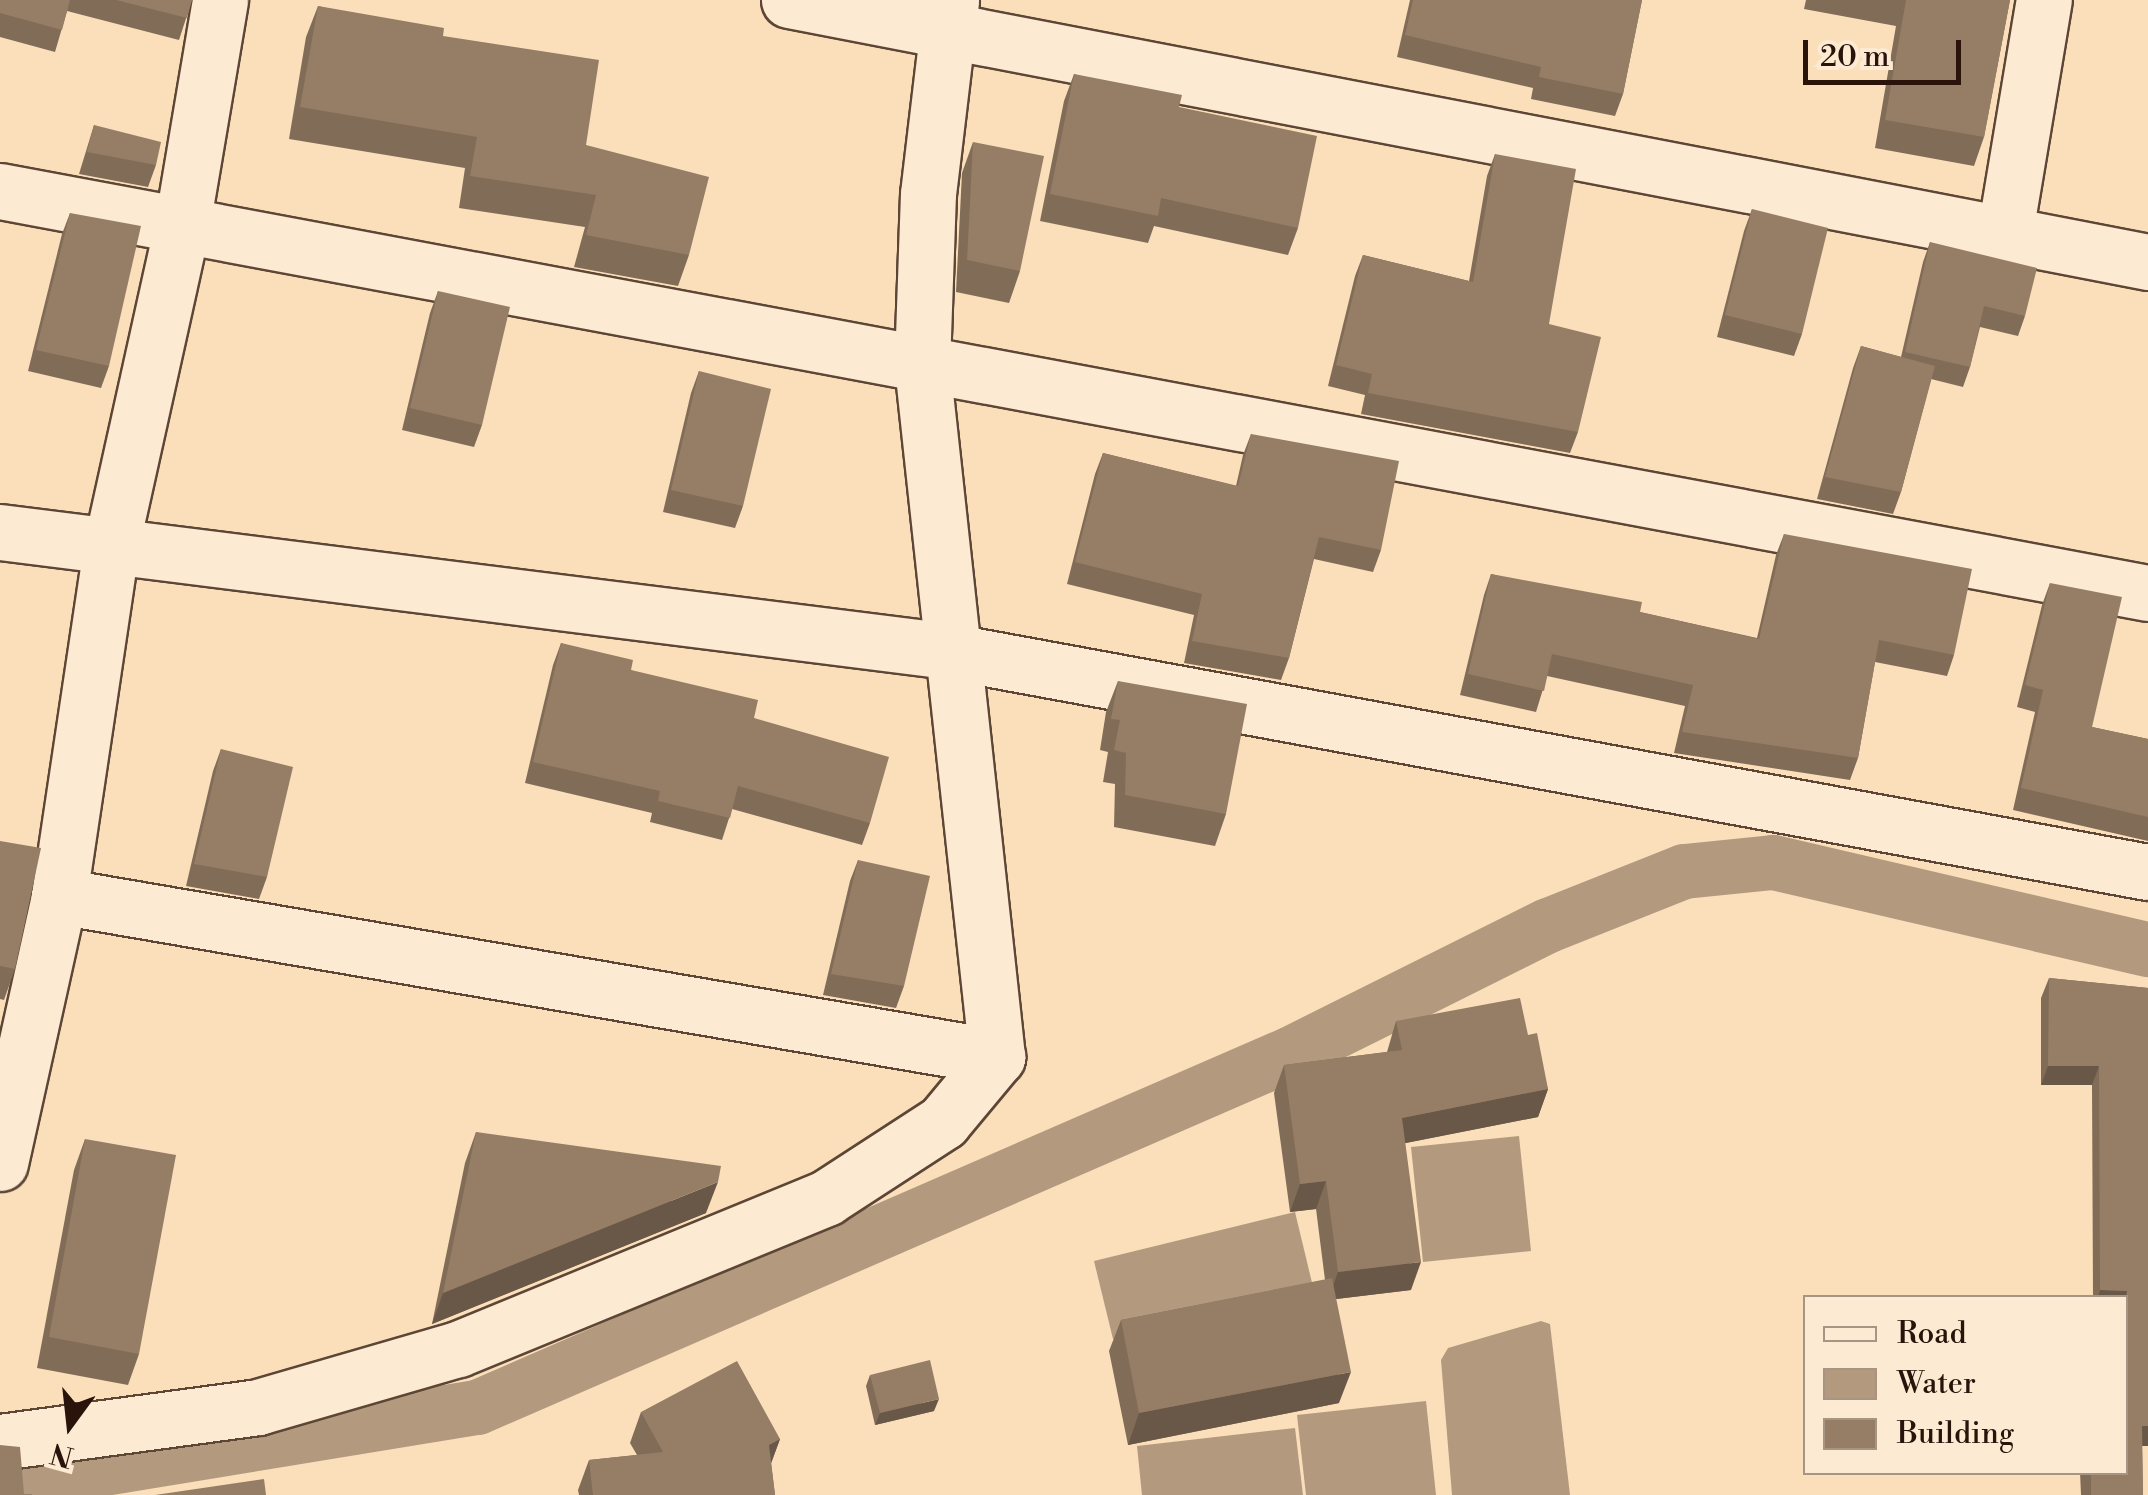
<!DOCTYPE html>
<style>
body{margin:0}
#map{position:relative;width:2148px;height:1495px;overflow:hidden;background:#fadfba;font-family:"Libre Bodoni",serif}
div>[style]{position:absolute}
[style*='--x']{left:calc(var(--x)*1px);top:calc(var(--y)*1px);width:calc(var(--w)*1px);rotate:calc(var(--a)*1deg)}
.water>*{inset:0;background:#b39a7e}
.canal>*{height:55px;margin:-27.5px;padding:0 27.5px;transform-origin:27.5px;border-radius:27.5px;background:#b39a7e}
.roads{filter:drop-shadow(2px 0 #5d4636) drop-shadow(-2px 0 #5d4636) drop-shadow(0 2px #5d4636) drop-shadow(0 -2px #5d4636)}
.street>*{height:55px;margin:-27.5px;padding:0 27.5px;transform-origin:27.5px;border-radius:27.5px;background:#fcead2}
.wall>*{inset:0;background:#816c58}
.shaded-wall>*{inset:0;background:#695847}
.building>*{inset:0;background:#967d66}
span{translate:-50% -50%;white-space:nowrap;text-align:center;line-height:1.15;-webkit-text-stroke:8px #fcead2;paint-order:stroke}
.legend{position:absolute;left:1803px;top:1295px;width:325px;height:180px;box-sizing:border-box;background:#fcead2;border:2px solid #a89482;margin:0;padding:12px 18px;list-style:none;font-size:30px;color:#29130a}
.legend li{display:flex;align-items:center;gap:20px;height:50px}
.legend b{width:50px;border:2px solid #a89482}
.north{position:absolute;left:20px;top:1375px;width:100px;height:100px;-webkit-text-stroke:8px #fcead2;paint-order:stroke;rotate:195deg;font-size:28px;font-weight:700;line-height:40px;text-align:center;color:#29130a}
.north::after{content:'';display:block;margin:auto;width:35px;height:45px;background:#29130a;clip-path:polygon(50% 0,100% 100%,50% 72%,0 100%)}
.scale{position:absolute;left:1803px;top:40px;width:158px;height:45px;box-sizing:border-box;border:5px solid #29130a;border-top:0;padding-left:12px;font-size:30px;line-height:35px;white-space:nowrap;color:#29130a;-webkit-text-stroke:8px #fcead2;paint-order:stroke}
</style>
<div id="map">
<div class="water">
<i style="clip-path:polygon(1519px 1136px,1531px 1251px,1423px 1262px,1411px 1147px)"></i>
<i style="clip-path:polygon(1295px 1212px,1314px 1291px,1113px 1339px,1094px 1261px)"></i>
<i style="clip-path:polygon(1541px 1321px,1550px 1324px,1570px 1495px,1452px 1495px,1441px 1360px,1448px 1348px)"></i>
<i style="clip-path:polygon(1426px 1401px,1436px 1495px,1306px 1495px,1297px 1415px)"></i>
<i style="clip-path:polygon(1295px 1428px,1303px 1495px,1142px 1495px,1137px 1446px)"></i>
</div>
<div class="canal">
<i style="--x:0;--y:1485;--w:483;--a:-9.3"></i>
<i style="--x:477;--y:1407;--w:888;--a:-23.5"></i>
<i style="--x:1291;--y:1053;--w:287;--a:-26.5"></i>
<i style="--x:1548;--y:925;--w:146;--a:-21.7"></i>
<i style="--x:1684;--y:871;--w:89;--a:-5.8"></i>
<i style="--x:1773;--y:862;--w:385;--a:13.1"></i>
</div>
<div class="roads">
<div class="street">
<i style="--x:789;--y:0;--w:1384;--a:10.91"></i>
<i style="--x:0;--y:191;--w:2185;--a:10.6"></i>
<i style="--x:2004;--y:238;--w:241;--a:-80.5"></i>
<i style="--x:0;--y:532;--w:955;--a:7.15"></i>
<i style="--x:948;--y:651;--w:1220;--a:10.44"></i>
<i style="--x:59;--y:896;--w:952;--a:9.74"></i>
<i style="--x:0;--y:1163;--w:273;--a:-77.5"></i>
<i style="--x:59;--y:896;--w:354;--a:-81.5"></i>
<i style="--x:111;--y:546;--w:329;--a:-77.5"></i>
<i style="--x:182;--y:225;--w:228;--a:-80.4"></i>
<i style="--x:0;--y:1442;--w:260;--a:-7.7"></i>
<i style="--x:258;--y:1407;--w:208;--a:-16.2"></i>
<i style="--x:458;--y:1349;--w:398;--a:-22.3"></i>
<i style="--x:826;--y:1198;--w:140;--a:-33"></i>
<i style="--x:943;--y:1122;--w:85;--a:-50.3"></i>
<i style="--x:997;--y:1057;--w:696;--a:-96.19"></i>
<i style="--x:922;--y:365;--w:171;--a:-88"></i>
<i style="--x:928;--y:194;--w:195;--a:-83.2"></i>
</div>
</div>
<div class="wall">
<i style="clip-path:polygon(0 0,192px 0,179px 40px,67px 11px,55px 52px,0 37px)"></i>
<i style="clip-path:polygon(1410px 0,1642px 0,1623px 94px,1615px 116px,1531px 99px,1533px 88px,1397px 57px)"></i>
<i style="clip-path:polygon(1806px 0,2010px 0,1984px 137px,1974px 166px,1875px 148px,1896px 26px,1804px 9px)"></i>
<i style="clip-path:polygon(318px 6px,443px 36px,586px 145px,689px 255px,678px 286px,574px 267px,585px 227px,459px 208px,465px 168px,289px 139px,306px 37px)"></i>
<i style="clip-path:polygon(1074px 74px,1179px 107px,1298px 228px,1288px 255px,1154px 226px,1148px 243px,1040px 221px,1064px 101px)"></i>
<i style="clip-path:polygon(94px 125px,156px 165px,148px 187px,79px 174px)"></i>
<i style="clip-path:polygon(973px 142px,1020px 271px,1009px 303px,956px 292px,962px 173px)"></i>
<i style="clip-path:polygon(1495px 154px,1549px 324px,1578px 432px,1570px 453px,1361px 414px,1365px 395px,1328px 386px,1355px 276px,1363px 255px,1469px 281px,1487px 176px)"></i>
<i style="clip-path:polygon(1752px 209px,1802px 334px,1794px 356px,1717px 337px,1744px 231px)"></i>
<i style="clip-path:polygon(70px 213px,109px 366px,101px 388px,28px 371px,62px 234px)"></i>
<i style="clip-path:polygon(1930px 242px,2025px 316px,2018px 336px,1980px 327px,1970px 367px,1963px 387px,1931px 379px,1901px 492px,1893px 514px,1817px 499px,1853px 368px,1861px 346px,1901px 357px,1923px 262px)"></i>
<i style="clip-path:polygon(438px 291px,482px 425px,474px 447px,402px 430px,430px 313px)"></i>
<i style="clip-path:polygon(699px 371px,743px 506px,735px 528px,663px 512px,691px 393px)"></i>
<i style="clip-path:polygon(1251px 434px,1381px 550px,1373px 572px,1314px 559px,1289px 658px,1281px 680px,1184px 663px,1194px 615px,1067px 584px,1095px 474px,1103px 453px,1236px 486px,1243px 455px)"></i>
<i style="clip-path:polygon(1784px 534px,1954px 655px,1947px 676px,1875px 662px,1858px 758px,1850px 780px,1674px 753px,1685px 706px,1547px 676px,1536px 712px,1460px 695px,1484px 595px,1491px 574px,1640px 612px,1757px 638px,1776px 555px)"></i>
<i style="clip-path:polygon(2050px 583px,2092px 727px,2148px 739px,2148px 841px,2013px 810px,2035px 712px,2017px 707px,2042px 605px)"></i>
<i style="clip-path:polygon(561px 643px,754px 718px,870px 823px,862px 845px,732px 809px,722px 840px,650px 822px,652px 813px,525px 783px,553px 665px)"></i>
<i style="clip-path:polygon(1118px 681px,1226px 814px,1215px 846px,1114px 827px,1115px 784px,1103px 782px,1108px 752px,1100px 750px,1106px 712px)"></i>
<i style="clip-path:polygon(221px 749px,267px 877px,259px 899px,186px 886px,213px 771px)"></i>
<i style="clip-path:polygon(0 841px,15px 969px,4px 1000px,0 999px)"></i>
<i style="clip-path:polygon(858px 860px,904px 986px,896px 1008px,823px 995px,850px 881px)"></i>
<i style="clip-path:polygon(2049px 978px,2148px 988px,2148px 1446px,2142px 1446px,2143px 1495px,2081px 1495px,2080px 1472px,2126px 1472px,2126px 1298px,2093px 1298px,2092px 1085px,2041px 1085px,2041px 998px)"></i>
<i style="clip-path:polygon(1396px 1021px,1528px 1035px,1548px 1089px,1538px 1117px,1405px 1143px,1411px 1290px,1336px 1299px,1339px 1403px,1128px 1445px,1109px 1351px,1121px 1320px,1325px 1280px,1316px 1209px,1290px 1212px,1274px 1093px,1284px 1065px,1387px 1052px)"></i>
<i style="clip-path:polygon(476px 1132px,706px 1213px,432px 1324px,465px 1163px)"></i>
<i style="clip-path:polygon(85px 1139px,139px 1354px,128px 1385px,37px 1368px,74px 1170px)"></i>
<i style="clip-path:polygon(870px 1375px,934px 1411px,875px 1425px,866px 1386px)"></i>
<i style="clip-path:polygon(641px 1412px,780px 1439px,771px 1463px,775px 1495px,579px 1495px,578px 1490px,589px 1460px,637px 1455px,630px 1443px)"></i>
</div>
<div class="shaded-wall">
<i style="clip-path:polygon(2048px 1066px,2099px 1066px,2092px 1085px,2041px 1085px)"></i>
<i style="clip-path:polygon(1548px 1089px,1538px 1117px,1391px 1146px,1402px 1118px)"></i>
<i style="clip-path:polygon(1326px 1181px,1316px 1209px,1290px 1212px,1300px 1184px)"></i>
<i style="clip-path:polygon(718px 1182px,706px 1213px,432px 1324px,443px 1293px)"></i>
<i style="clip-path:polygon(1421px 1262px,1411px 1290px,1328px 1300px,1338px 1272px)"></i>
<i style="clip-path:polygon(2100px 1290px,2127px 1291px,2125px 1298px,2098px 1298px)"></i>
<i style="clip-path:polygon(1351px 1372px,1339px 1403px,1128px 1445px,1139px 1413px)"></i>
<i style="clip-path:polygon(939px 1399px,934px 1411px,875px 1425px,880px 1413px)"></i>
<i style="clip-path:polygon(2148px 1426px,2148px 1446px,2126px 1446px,2126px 1427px)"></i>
<i style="clip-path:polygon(780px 1439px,769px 1469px,769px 1445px)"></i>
</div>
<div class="building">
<i style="clip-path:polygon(0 0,70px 0,62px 30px,0 13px)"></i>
<i style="clip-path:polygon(116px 0,192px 0,187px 18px)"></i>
<i style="clip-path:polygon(1413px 0,1642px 0,1623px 94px,1539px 77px,1541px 67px,1405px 35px)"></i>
<i style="clip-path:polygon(1906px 0,2010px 0,1984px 137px,1885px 120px)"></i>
<i style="clip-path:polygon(318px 6px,444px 28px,443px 36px,599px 60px,586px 145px,709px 177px,689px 255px,586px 235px,596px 195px,470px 176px,477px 137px,300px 107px)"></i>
<i style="clip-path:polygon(1074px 74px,1182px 95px,1179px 107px,1317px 136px,1298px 228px,1161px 198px,1158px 216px,1050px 194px)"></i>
<i style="clip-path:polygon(94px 125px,161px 142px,156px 165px,87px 152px)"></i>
<i style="clip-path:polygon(973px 142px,1044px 156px,1020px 271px,967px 260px)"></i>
<i style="clip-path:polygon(1495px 154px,1576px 169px,1549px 324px,1601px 337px,1578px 432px,1368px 393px,1372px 374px,1336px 365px,1363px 255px,1473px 282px)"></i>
<i style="clip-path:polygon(1752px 209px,1828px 228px,1802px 334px,1725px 315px)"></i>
<i style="clip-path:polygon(70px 213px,141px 226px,109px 366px,36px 350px)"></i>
<i style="clip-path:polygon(1930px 242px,2037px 268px,2025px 316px,1984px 306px,1970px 367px,1905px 352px)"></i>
<i style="clip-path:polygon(438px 291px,510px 307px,482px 425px,410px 408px)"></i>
<i style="clip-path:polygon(1861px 346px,1935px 366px,1901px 492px,1825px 477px)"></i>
<i style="clip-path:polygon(699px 371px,771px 389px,743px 506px,671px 490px)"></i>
<i style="clip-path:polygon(1251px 434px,1399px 461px,1381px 550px,1319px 537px,1289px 658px,1192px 641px,1202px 594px,1075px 562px,1103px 453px,1238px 486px)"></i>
<i style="clip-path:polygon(1784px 534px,1972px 569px,1954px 655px,1879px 640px,1858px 758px,1682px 732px,1693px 685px,1552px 654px,1544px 691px,1468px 674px,1491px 574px,1642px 602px,1640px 612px,1759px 639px)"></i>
<i style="clip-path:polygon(2050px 583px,2122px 597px,2092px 727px,2148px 739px,2148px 817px,2021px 788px,2043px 690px,2025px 685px)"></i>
<i style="clip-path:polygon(561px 643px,633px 660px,631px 670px,758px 700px,754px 718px,889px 757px,870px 823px,738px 786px,730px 818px,658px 801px,660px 791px,533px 762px)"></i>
<i style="clip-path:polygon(1118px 681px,1247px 704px,1226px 814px,1125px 795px,1126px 753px,1114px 750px,1120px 720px,1111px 719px)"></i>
<i style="clip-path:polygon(221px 749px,293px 767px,267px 877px,194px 864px)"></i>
<i style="clip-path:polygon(0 841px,41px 848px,15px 969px,0 966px)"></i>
<i style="clip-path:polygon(858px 860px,930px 876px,904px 986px,831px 974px)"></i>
<i style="clip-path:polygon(2049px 978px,2148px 988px,2148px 1426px,2126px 1426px,2127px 1291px,2100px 1290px,2099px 1066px,2048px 1066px)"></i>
<i style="clip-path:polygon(1520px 998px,1528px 1035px,1537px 1033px,1548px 1089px,1402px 1118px,1421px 1262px,1338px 1272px,1326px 1181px,1300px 1184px,1284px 1065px,1402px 1050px,1396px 1021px)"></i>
<i style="clip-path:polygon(476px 1132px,721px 1166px,718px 1182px,443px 1293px)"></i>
<i style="clip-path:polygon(85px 1139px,176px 1155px,139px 1354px,49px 1337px)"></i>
<i style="clip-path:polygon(1332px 1278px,1351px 1372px,1139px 1413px,1121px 1320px)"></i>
<i style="clip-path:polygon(930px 1360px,939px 1399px,880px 1413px,870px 1375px)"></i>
<i style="clip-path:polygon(737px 1361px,780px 1439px,769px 1445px,775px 1495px,593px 1495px,589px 1460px,663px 1452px,641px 1412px)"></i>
<i style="clip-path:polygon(2142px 1425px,2143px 1495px,2091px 1495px,2091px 1472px,2126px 1472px,2126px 1426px)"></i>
<i style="clip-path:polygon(0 1445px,20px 1447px,24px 1494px,32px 1494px,32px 1495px,0 1495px)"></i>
<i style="clip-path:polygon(264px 1479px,266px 1495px,155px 1495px)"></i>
</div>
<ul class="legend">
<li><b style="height:12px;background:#fcead2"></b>Road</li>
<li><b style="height:28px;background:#b39a7e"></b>Water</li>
<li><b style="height:28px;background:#967d66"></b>Building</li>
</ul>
<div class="north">N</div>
<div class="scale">20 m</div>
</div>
